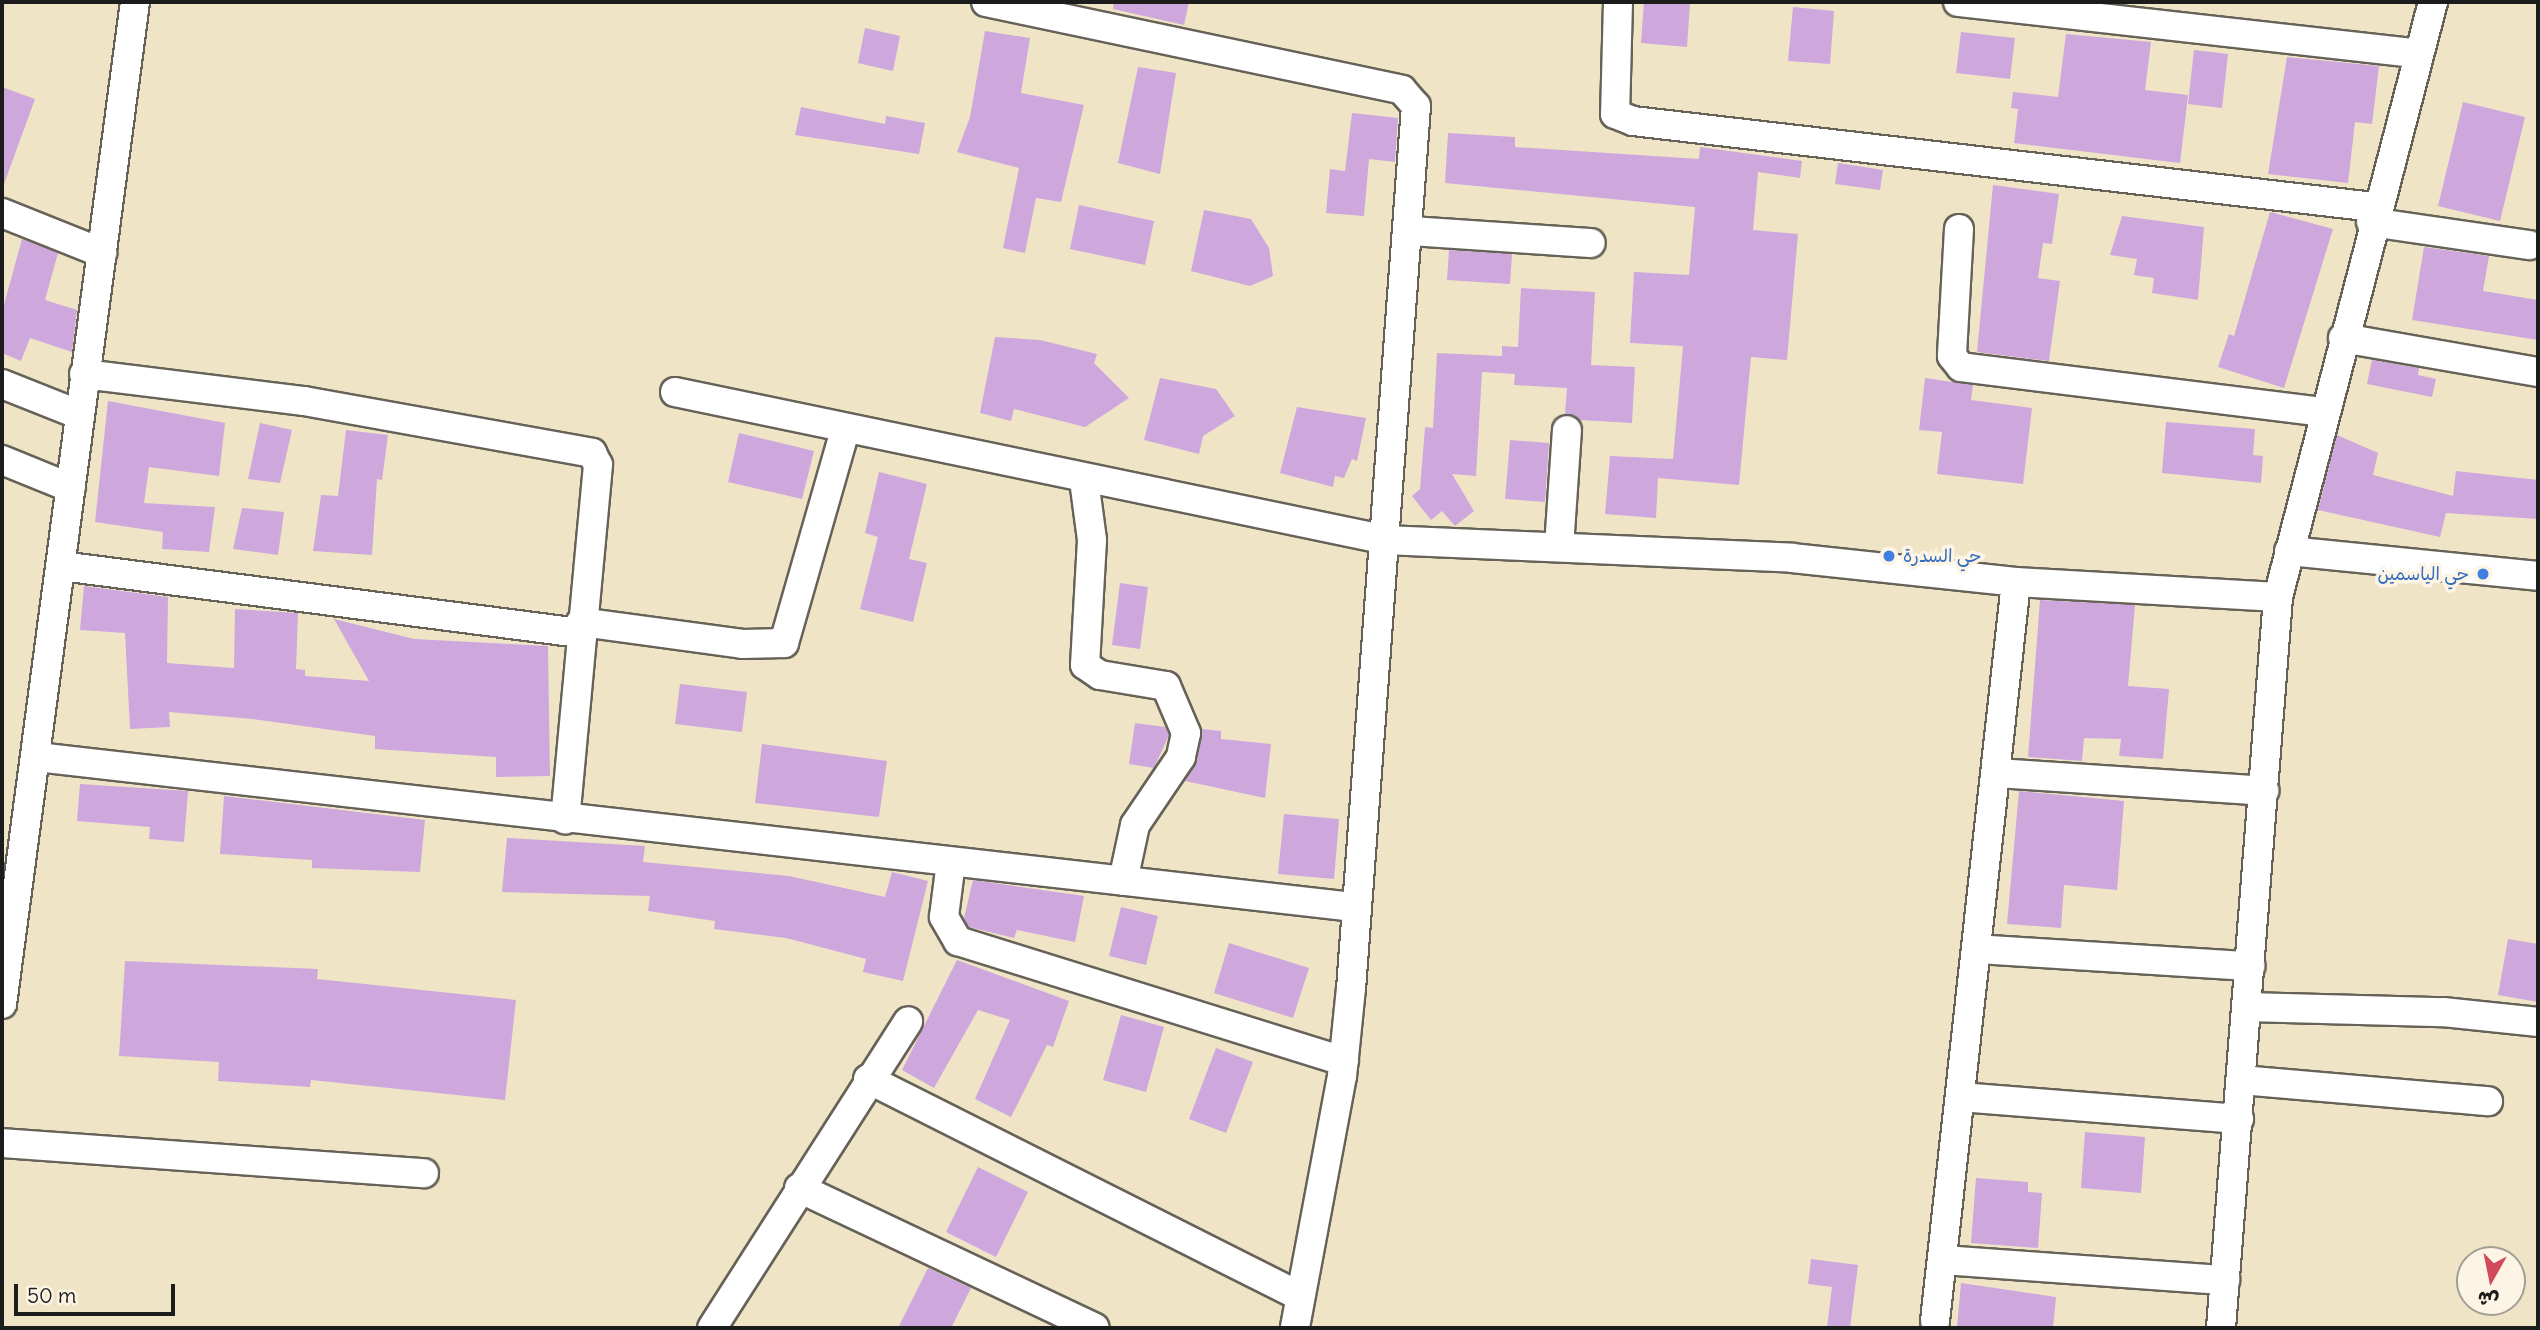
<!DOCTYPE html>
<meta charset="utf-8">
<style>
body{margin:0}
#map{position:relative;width:2540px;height:1330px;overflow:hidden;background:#efe5c6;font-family:Delius,"Playpen Sans Arabic",sans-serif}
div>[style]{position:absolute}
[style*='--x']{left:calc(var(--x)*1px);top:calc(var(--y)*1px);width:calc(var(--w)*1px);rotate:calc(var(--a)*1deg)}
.building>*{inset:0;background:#cea7dd}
.roads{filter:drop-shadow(2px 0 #666258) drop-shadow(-2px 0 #666258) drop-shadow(0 2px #666258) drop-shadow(0 -2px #666258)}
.minor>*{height:28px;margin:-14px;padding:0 14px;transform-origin:14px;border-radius:14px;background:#fff}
.dots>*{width:19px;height:19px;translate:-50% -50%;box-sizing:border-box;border:4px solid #fcf5e5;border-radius:50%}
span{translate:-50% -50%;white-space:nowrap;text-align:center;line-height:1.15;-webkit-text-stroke:7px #fcf5e5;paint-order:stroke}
.shop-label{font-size:18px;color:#366cbe}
.left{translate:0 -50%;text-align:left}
.right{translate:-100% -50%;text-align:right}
.frame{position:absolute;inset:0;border:4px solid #1c1c1c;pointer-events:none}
.north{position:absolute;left:2456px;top:1246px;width:70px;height:70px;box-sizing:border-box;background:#fcf5e5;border:2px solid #a29e95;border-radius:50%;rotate:189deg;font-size:19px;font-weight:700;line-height:28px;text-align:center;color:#1c1c1c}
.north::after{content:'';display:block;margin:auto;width:24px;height:32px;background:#d1495b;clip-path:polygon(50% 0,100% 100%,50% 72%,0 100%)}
.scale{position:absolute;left:14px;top:1284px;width:161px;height:32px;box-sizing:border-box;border:4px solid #1c1c1c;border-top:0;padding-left:9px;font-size:21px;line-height:24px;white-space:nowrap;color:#1c1c1c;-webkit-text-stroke:5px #fcf5e5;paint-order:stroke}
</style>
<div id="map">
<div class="building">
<i style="clip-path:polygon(1114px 2px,1189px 2px,1184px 25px,1113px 9px)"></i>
<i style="clip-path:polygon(1644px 2px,1690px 2px,1687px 47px,1641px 43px)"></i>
<i style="clip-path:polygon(1793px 7px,1834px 11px,1830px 64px,1788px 61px)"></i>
<i style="clip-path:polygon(865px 28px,900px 36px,893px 71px,858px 63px)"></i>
<i style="clip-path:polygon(985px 31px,1030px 38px,1021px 93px,1084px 105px,1061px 202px,1036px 198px,1025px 253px,1003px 248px,1019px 168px,957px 152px,970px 117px)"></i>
<i style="clip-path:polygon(1961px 32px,2015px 38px,2010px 79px,1956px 73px)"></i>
<i style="clip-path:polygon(2066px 34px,2151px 42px,2145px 90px,2188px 95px,2180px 163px,2014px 143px,2018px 109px,2011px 108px,2013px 92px,2058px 97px)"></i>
<i style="clip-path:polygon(2194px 50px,2228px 54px,2222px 108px,2188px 104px)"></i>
<i style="clip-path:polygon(2287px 57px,2379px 66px,2372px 124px,2355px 122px,2348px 183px,2268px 174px)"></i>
<i style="clip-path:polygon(1138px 67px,1176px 73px,1160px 174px,1118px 163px)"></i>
<i style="clip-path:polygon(2px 87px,35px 99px,4px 184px,2px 184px)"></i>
<i style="clip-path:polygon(2463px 102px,2525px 117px,2500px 221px,2438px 206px)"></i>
<i style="clip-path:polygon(801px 107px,885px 124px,886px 116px,925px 123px,919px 154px,795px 135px)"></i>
<i style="clip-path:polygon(1352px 113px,1398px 118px,1395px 162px,1369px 159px,1364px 216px,1326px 213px,1330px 169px,1345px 171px)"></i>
<i style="clip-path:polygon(1448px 133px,1515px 137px,1515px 147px,1699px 159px,1700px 147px,1802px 161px,1800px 178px,1758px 172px,1753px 230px,1798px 234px,1787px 360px,1751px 357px,1739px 485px,1658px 478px,1656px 518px,1605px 514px,1610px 456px,1673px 459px,1683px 346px,1630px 343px,1634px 272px,1689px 275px,1695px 207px,1445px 183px)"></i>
<i style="clip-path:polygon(1838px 163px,1883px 170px,1880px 190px,1835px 184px)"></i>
<i style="clip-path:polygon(1993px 185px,2059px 194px,2052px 244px,2043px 243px,2038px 278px,2060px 281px,2049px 361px,1977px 352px)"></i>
<i style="clip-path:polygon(1079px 205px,1154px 221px,1145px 265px,1070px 249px)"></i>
<i style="clip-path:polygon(1204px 210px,1251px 219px,1269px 248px,1273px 276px,1250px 286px,1191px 271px)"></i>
<i style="clip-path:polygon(2270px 212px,2333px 229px,2284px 388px,2218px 367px,2229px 334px,2234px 336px)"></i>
<i style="clip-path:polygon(2122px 216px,2204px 227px,2198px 300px,2152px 293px,2154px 278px,2134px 275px,2137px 259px,2110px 255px)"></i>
<i style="clip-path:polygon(22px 239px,58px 253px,45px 300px,77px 310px,72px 352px,30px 338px,21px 361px,2px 353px,2px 312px)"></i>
<i style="clip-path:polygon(2424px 247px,2489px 256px,2483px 291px,2538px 300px,2538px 340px,2412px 320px)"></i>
<i style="clip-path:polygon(1449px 250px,1512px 254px,1510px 284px,1447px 280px)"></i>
<i style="clip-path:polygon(1521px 288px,1595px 292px,1591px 365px,1635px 367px,1632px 423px,1579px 420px,1565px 414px,1567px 388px,1514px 385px,1515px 374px,1482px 372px,1476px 476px,1452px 474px,1474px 511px,1455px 526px,1442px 511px,1431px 520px,1412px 496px,1420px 489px,1425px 427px,1433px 428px,1437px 353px,1502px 356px,1502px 346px,1518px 347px)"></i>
<i style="clip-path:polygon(995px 337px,1040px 340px,1097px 354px,1094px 363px,1129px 398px,1085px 427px,1014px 409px,1011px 421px,980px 413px)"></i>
<i style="clip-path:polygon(2372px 360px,2419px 368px,2418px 375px,2436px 379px,2432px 397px,2367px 384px)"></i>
<i style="clip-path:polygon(1160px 378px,1216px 389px,1235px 416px,1203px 436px,1199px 454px,1144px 440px)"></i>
<i style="clip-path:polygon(1925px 378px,1973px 385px,1971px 400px,2032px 408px,2023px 484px,1937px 474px,1942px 432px,1919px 430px)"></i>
<i style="clip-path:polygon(108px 401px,225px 423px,219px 476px,149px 467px,144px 503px,215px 507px,209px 552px,162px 549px,163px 532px,95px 522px)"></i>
<i style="clip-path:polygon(1297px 407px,1366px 418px,1357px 461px,1352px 459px,1344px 478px,1335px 476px,1333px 487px,1280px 473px)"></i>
<i style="clip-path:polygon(2166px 422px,2255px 429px,2253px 455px,2263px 456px,2261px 483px,2162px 473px)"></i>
<i style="clip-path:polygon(260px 423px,292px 430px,280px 483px,248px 479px)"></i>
<i style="clip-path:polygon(346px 430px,388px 435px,382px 480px,377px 479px,372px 555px,313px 551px,321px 495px,338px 496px)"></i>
<i style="clip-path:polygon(739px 433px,814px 451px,802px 499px,728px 482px)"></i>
<i style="clip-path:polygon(2337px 435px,2378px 453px,2373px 475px,2453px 496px,2456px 471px,2538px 480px,2538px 519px,2446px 513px,2440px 537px,2318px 510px)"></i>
<i style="clip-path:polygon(1510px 440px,1549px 443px,1545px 502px,1505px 499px)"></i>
<i style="clip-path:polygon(879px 472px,927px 484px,909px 559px,927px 563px,913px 622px,860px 609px,878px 537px,865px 533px)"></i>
<i style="clip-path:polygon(242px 508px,284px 512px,278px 555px,233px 549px)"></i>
<i style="clip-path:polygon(1120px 583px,1148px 587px,1140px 649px,1112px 645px)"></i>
<i style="clip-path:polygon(84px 586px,168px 597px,167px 663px,234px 668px,235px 609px,298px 613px,296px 669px,305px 670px,305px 676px,369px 681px,334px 619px,414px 639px,548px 646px,550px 776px,496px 777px,496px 757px,375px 749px,375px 736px,252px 719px,169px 712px,170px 727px,130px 729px,125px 633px,80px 630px)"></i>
<i style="clip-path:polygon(2040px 600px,2135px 605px,2128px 686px,2169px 689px,2163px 759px,2119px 756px,2121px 739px,2084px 738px,2082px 761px,2028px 757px)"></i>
<i style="clip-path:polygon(680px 684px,747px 692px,742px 732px,675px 724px)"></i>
<i style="clip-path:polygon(1135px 723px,1165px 727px,1169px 735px,1154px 768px,1129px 764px)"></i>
<i style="clip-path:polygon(1202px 729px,1221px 731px,1221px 739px,1271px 744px,1265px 798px,1185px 781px,1197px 761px)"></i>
<i style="clip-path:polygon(762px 744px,887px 761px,879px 817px,755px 803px)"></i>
<i style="clip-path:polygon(80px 784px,188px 791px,184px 842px,149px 839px,150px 827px,77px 821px)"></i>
<i style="clip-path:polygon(2019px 791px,2124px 801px,2117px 890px,2064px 885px,2061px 928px,2007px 924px)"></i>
<i style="clip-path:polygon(224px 796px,425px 820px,420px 872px,312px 868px,312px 860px,220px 854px)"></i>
<i style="clip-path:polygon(1284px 814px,1339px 819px,1334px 879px,1278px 874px)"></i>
<i style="clip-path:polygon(507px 838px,645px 846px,643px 862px,789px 876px,885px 897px,892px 872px,928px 881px,903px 981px,863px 972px,866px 959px,786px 938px,714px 929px,715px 921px,648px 911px,650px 896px,502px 892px)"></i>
<i style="clip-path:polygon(973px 880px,1084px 896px,1075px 942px,1017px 930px,1014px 938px,969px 927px,964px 918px)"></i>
<i style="clip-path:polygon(1121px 907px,1158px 916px,1146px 965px,1109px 956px)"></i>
<i style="clip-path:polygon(2508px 939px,2538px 944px,2538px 1002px,2498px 995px)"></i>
<i style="clip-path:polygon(1229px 943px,1309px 968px,1293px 1018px,1214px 993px)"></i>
<i style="clip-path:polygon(957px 960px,1069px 1001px,1053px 1047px,1047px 1045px,1011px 1117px,975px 1099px,1010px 1020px,978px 1010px,934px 1088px,902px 1070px)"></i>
<i style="clip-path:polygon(125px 961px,318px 969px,317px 979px,516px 1000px,505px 1100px,311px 1080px,310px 1087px,218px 1081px,219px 1062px,119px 1056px)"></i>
<i style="clip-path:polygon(1121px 1015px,1164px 1027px,1146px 1092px,1103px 1080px)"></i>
<i style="clip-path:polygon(1216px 1048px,1253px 1062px,1226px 1133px,1189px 1119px)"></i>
<i style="clip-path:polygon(2085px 1132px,2145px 1137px,2141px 1193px,2081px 1188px)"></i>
<i style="clip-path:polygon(978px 1167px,1028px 1192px,996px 1257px,946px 1232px)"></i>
<i style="clip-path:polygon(1976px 1178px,2028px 1182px,2028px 1192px,2042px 1193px,2038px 1248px,1971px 1243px)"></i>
<i style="clip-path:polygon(1811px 1259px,1858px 1265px,1850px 1328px,1827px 1328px,1832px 1287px,1808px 1284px)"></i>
<i style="clip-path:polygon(928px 1268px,971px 1288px,951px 1328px,898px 1328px)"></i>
<i style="clip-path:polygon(1961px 1283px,2056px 1297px,2053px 1328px,1957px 1328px)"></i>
</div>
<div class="roads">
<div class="minor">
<i style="--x:986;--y:2;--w:425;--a:11.9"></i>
<i style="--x:1402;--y:90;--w:21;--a:49"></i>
<i style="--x:1416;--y:106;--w:884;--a:94.21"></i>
<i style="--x:1351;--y:988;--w:88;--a:95.8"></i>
<i style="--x:1342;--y:1076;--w:256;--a:100.6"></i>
<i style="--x:1618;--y:2;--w:112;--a:91.5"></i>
<i style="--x:1615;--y:114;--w:19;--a:21"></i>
<i style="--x:1633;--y:121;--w:746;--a:6.62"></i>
<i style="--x:1958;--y:2;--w:463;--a:6.4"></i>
<i style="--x:2;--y:213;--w:108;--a:21.8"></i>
<i style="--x:2371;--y:222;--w:160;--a:8.3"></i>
<i style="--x:1959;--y:229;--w:127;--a:93.2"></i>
<i style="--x:1952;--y:356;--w:14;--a:51"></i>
<i style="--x:1961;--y:367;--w:366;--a:7.1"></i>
<i style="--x:1410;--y:231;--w:181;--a:3.8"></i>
<i style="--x:2343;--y:338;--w:198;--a:9.9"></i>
<i style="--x:84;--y:374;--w:222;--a:7"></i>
<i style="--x:304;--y:401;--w:293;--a:10.2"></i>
<i style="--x:592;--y:453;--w:13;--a:63"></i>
<i style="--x:598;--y:465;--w:356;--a:95.3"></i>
<i style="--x:2;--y:384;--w:84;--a:21.7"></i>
<i style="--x:675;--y:392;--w:727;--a:11.74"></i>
<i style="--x:1387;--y:540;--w:405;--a:2.5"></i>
<i style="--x:1792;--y:558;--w:225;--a:6.1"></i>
<i style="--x:2016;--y:582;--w:262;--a:3.3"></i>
<i style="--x:2;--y:460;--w:74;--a:22.1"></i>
<i style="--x:1084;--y:480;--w:61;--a:82.4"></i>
<i style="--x:1092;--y:540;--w:125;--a:93.2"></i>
<i style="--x:1085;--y:665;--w:18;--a:34"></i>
<i style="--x:1100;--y:675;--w:67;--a:9.5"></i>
<i style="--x:1166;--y:686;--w:51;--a:66.9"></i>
<i style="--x:1186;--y:733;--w:25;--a:102"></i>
<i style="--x:1181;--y:757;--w:82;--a:124.1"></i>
<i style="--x:1135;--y:825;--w:57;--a:102.1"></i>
<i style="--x:1559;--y:547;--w:117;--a:-86.1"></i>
<i style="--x:2289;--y:551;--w:250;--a:5.7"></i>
<i style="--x:61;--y:566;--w:523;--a:7.36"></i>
<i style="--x:581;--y:622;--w:163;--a:7.7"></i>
<i style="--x:743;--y:644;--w:41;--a:-1.4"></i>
<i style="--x:784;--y:643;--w:222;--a:-74"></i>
<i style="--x:37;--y:757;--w:1326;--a:6.5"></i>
<i style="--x:1996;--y:773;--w:269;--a:3.8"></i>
<i style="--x:951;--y:862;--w:55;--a:97.3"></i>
<i style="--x:944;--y:917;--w:28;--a:60"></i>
<i style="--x:958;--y:941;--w:404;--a:17.3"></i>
<i style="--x:1976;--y:949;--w:275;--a:3.6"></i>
<i style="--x:2;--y:1004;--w:1011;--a:-82.44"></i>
<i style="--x:2247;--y:1007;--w:196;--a:1.5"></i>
<i style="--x:2443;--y:1012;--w:96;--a:6"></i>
<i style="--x:868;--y:1079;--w:483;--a:26.7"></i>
<i style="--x:2241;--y:1080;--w:248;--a:4.9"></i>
<i style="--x:1960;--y:1097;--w:280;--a:4.5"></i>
<i style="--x:2;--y:1143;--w:423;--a:4.1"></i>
<i style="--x:799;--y:1188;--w:327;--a:25.3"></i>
<i style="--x:1943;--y:1260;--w:283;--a:4.1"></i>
<i style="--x:1935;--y:1321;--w:743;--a:-83.74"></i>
<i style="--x:712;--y:1328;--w:364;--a:-57.4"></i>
<i style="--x:2221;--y:1328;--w:733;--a:-85.54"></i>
<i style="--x:2278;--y:597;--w:615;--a:-75.4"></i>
</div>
</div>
<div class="dots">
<i style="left:1889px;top:556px;background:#3f7fe0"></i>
<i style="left:2483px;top:574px;background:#3f7fe0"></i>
</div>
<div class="shop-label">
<span class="left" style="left:1903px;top:556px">حي السدرة</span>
<span class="right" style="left:2469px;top:574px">حي الياسمين</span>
</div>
<div class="frame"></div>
<div class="north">ش</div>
<div class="scale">50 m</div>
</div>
